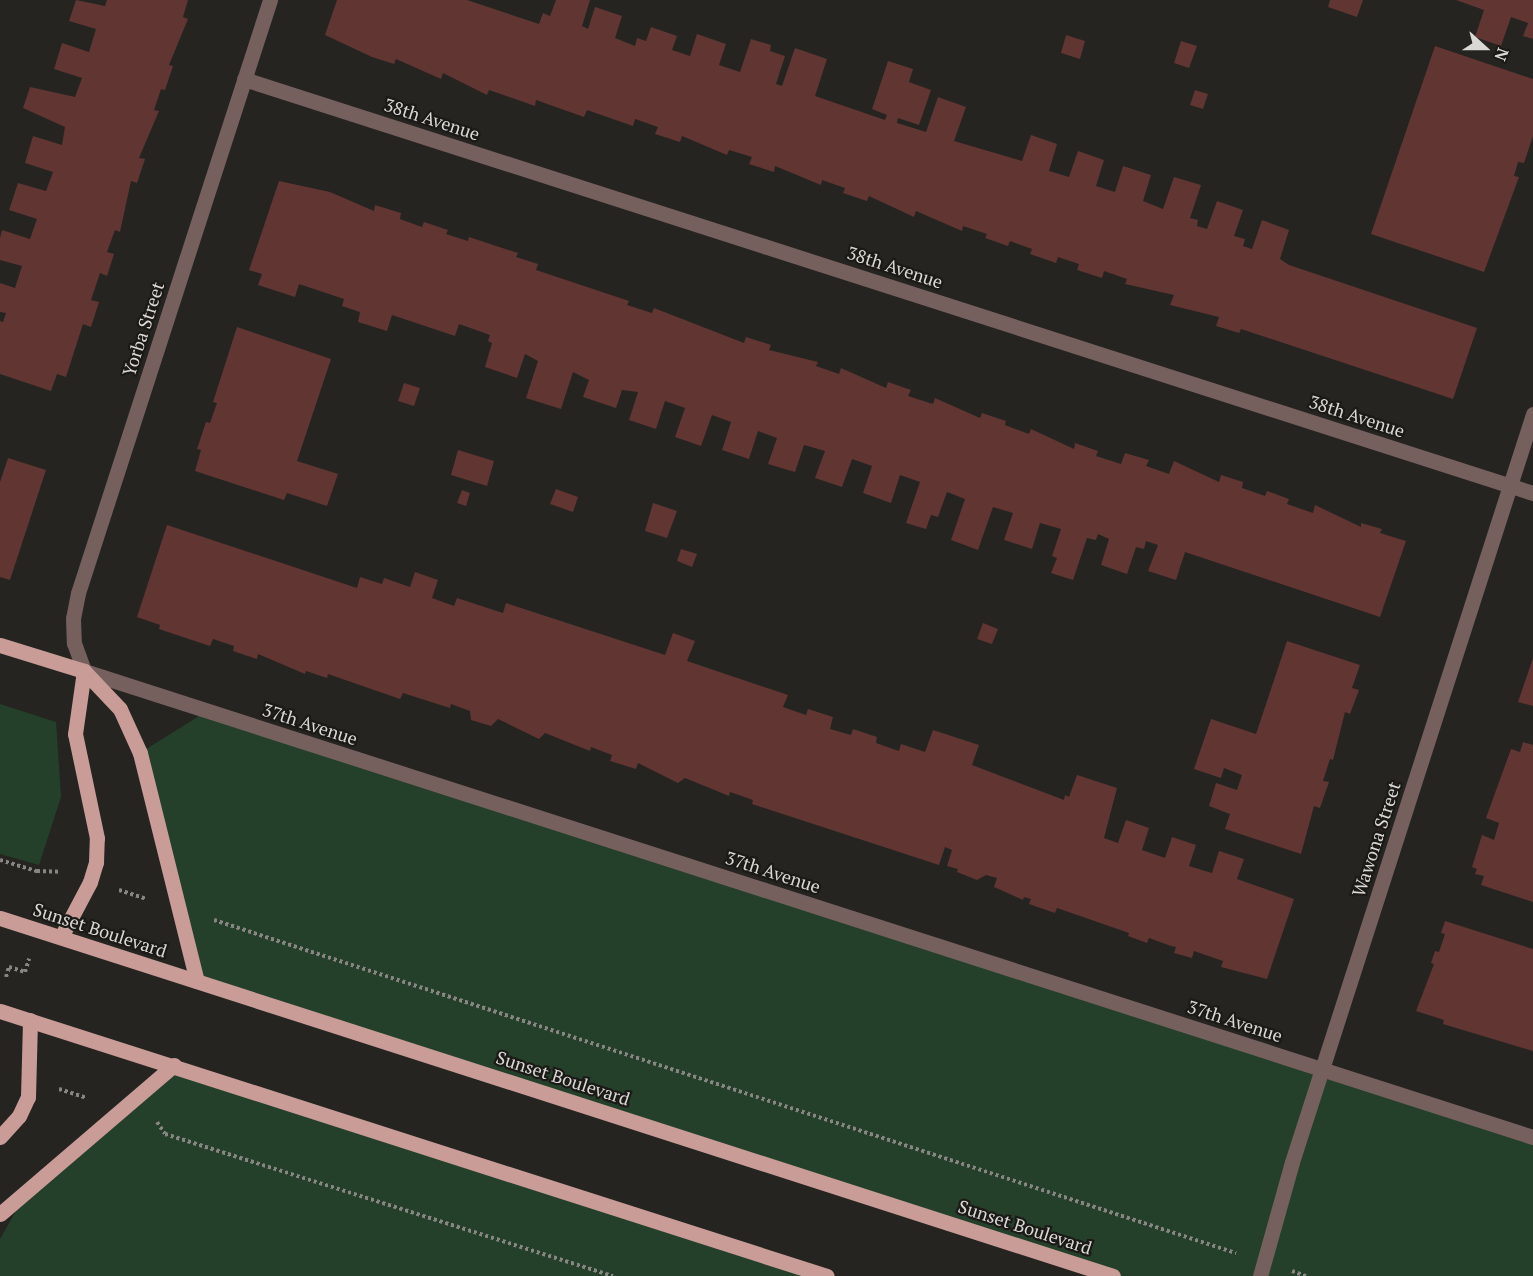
<!DOCTYPE html>
<style>
body{margin:0}
#map{position:relative;width:1533px;height:1276px;overflow:hidden;background:#252420;font-family:"PT Serif",serif}
div>[style]{position:absolute}
[style*='--x']{left:calc(var(--x)*1px);top:calc(var(--y)*1px);width:calc(var(--w)*1px);rotate:calc(var(--a)*1deg)}
.green>*{inset:0;background:#24402a}
.building>*{inset:0;background:#613532}
.path>*{height:4px;margin-top:-2px;transform-origin:0;background:repeating-linear-gradient(90deg,#878682 0 3px,transparent 0 6px)}
.minor>*{height:15px;margin:-7.5px;padding:0 7.5px;transform-origin:7.5px;border-radius:7.5px;background:#76605e}
.major>*{height:15px;margin:-7.5px;padding:0 7.5px;transform-origin:7.5px;border-radius:7.5px;background:#c99c97}
span{translate:-50% -50%;white-space:nowrap;text-align:center;line-height:1.15;-webkit-text-stroke:4.5px #1c1a17;paint-order:stroke}
.street-label{font-size:18px;color:#d9d8d5}
.north{position:absolute;left:1455px;top:18px;width:60px;height:60px;-webkit-text-stroke:4px #1c1a17;paint-order:stroke;rotate:111deg;font-size:16px;font-weight:700;line-height:24px;text-align:center;color:#d9d8d5}
.north::after{content:'';display:block;margin:auto;width:21px;height:27px;background:#d9d8d5;clip-path:polygon(50% 0,100% 100%,50% 72%,0 100%)}
</style>
<div id="map">
<div class="green">
<i style="clip-path:polygon(0 704px,56px 722px,61px 797px,39px 865px,0 854px)"></i>
<i style="clip-path:polygon(207px 711px,1533px 1137px,1533px 1276px,1114px 1276px,199px 982px,140px 753px)"></i>
<i style="clip-path:polygon(174px 1065px,828px 1276px,0 1276px,0 1239px,28px 1190px)"></i>
</div>
<div class="building">
<i style="clip-path:polygon(76px 0,105px 6px,107px 0,188px 0,183px 17px,188px 19px,169px 65px,173px 66px,165px 90px,161px 89px,154px 110px,159px 111px,139px 158px,145px 159px,137px 183px,131px 181px,120px 232px,115px 230px,107px 252px,114px 254px,107px 276px,100px 273px,91px 300px,99px 302px,91px 327px,83px 324px,66px 377px,57px 374px,51px 391px,0 374px,0 321px,3px 322px,6px 313px,0 312px,0 283px,15px 288px,22px 266px,0 260px,0 238px,2px 230px,30px 239px,37px 219px,9px 210px,18px 183px,46px 191px,53px 172px,25px 163px,33px 136px,62px 145px,65px 127px,23px 108px,30px 87px,75px 97px,82px 78px,54px 69px,62px 43px,89px 52px,96px 29px,69px 21px)"></i>
<i style="clip-path:polygon(337px 0,467px 0,539px 24px,543px 13px,550px 16px,556px 0,590px 0,582px 26px,588px 29px,595px 7px,622px 16px,615px 38px,635px 46px,637px 38px,646px 41px,651px 27px,677px 36px,672px 50px,690px 56px,697px 34px,726px 44px,719px 65px,740px 72px,751px 39px,771px 45px,770px 51px,785px 56px,776px 84px,782px 86px,795px 48px,827px 59px,815px 96px,885px 120px,887px 115px,872px 109px,888px 61px,913px 69px,909px 82px,931px 90px,919px 125px,898px 118px,897px 123px,926px 132px,938px 97px,966px 107px,954px 141px,1022px 161px,1031px 135px,1057px 144px,1049px 171px,1069px 177px,1078px 151px,1104px 160px,1096px 186px,1115px 192px,1123px 166px,1151px 175px,1143px 201px,1163px 209px,1174px 177px,1201px 185px,1190px 218px,1198px 220px,1197px 226px,1207px 229px,1217px 201px,1243px 210px,1234px 236px,1245px 239px,1243px 246px,1252px 249px,1262px 220px,1289px 230px,1280px 259px,1289px 265px,1477px 328px,1453px 399px,1241px 329px,1239px 333px,1216px 326px,1219px 317px,1170px 305px,1174px 295px,1125px 284px,1127px 279px,1104px 271px,1102px 278px,1077px 270px,1079px 264px,1058px 257px,1056px 263px,1030px 254px,1032px 249px,1010px 241px,1008px 246px,985px 238px,987px 234px,963px 226px,962px 231px,916px 211px,914px 217px,869px 196px,867px 201px,843px 193px,845px 188px,822px 180px,821px 185px,775px 166px,774px 172px,749px 164px,752px 157px,729px 150px,727px 155px,682px 136px,680px 142px,655px 134px,658px 127px,635px 119px,633px 126px,587px 110px,584px 117px,536px 100px,535px 106px,489px 90px,487px 95px,443px 73px,441px 79px,396px 59px,394px 64px,372px 57px,325px 35px)"></i>
<i style="clip-path:polygon(1330px 0,1363px 0,1357px 17px,1328px 7px)"></i>
<i style="clip-path:polygon(1456px 0,1533px 0,1533px 39px,1523px 36px,1528px 23px,1511px 17px,1501px 46px,1475px 37px,1484px 10px)"></i>
<i style="clip-path:polygon(1066px 35px,1085px 41px,1080px 59px,1061px 53px)"></i>
<i style="clip-path:polygon(1181px 41px,1197px 46px,1189px 68px,1174px 63px)"></i>
<i style="clip-path:polygon(1435px 46px,1533px 79px,1533px 136px,1524px 163px,1518px 162px,1514px 176px,1519px 177px,1484px 272px,1371px 234px)"></i>
<i style="clip-path:polygon(1195px 90px,1208px 94px,1203px 109px,1190px 105px)"></i>
<i style="clip-path:polygon(279px 181px,330px 192px,374px 211px,375px 205px,401px 213px,400px 219px,422px 227px,424px 222px,448px 230px,446px 234px,468px 241px,469px 237px,518px 253px,516px 257px,538px 264px,536px 270px,629px 301px,627px 305px,652px 313px,654px 308px,744px 343px,746px 337px,771px 345px,769px 350px,818px 362px,816px 366px,839px 374px,841px 368px,886px 388px,888px 382px,911px 390px,908px 396px,933px 404px,935px 398px,980px 418px,982px 413px,1006px 421px,1005px 425px,1029px 434px,1031px 429px,1074px 449px,1075px 443px,1098px 451px,1096px 456px,1121px 464px,1125px 453px,1149px 460px,1146px 466px,1169px 474px,1174px 461px,1219px 482px,1221px 475px,1243px 482px,1242px 488px,1265px 496px,1267px 491px,1289px 499px,1287px 504px,1313px 513px,1315px 505px,1361px 527px,1361px 523px,1382px 529px,1380px 533px,1406px 541px,1380px 617px,1185px 552px,1176px 580px,1148px 571px,1158px 545px,1146px 541px,1144px 549px,1136px 547px,1127px 574px,1101px 565px,1109px 539px,1098px 534px,1096px 540px,1087px 538px,1073px 580px,1051px 573px,1057px 558px,1052px 556px,1061px 529px,1040px 523px,1032px 549px,1004px 540px,1013px 513px,993px 507px,978px 550px,951px 540px,965px 499px,947px 492px,938px 517px,931px 515px,926px 529px,906px 523px,920px 482px,900px 475px,891px 503px,863px 493px,872px 466px,852px 459px,842px 487px,815px 478px,825px 451px,804px 445px,795px 472px,768px 464px,777px 438px,758px 431px,749px 459px,722px 450px,731px 422px,712px 415px,701px 446px,675px 437px,685px 408px,665px 401px,656px 429px,629px 420px,638px 392px,622px 390px,616px 408px,583px 397px,589px 380px,573px 372px,561px 409px,526px 398px,538px 361px,525px 354px,517px 378px,485px 367px,492px 343px,488px 341px,490px 335px,459px 324px,455px 336px,392px 315px,387px 331px,358px 322px,360px 312px,342px 306px,344px 299px,299px 284px,295px 297px,258px 285px,262px 274px,249px 270px)"></i>
<i style="clip-path:polygon(237px 327px,331px 359px,297px 461px,338px 474px,327px 506px,287px 493px,284px 500px,195px 471px,201px 450px,197px 449px,206px 422px,210px 423px,217px 403px,213px 402px)"></i>
<i style="clip-path:polygon(404px 383px,420px 388px,414px 406px,398px 401px)"></i>
<i style="clip-path:polygon(458px 450px,494px 461px,487px 486px,451px 475px)"></i>
<i style="clip-path:polygon(8px 458px,46px 470px,10px 580px,0 577px,0 482px)"></i>
<i style="clip-path:polygon(556px 489px,578px 497px,573px 512px,550px 504px)"></i>
<i style="clip-path:polygon(462px 490px,470px 493px,466px 506px,457px 503px)"></i>
<i style="clip-path:polygon(653px 503px,677px 511px,667px 538px,645px 531px)"></i>
<i style="clip-path:polygon(167px 525px,357px 588px,360px 577px,382px 584px,384px 578px,410px 587px,415px 572px,438px 580px,432px 598px,454px 606px,457px 598px,503px 613px,506px 603px,665px 655px,673px 633px,695px 641px,687px 661px,788px 695px,783px 707px,806px 715px,808px 709px,833px 717px,830px 729px,851px 735px,853px 729px,877px 737px,876px 743px,899px 751px,901px 744px,925px 752px,933px 730px,979px 745px,972px 765px,1064px 800px,1065px 795px,1069px 797px,1077px 775px,1117px 788px,1104px 838px,1118px 843px,1126px 820px,1149px 828px,1142px 850px,1165px 858px,1172px 837px,1196px 845px,1189px 866px,1212px 873px,1219px 851px,1244px 859px,1237px 879px,1294px 899px,1267px 979px,1221px 967px,1223px 961px,1194px 951px,1192px 958px,1174px 953px,1176px 947px,1171px 946px,1149px 938px,1147px 943px,1128px 936px,1129px 933px,1057px 908px,1055px 913px,1029px 904px,1031px 899px,1024px 897px,1023px 900px,994px 887px,997px 878px,986px 875px,977px 880px,957px 872px,958px 869px,947px 866px,952px 850px,945px 847px,939px 865px,752px 804px,753px 800px,730px 792px,729px 796px,685px 778px,678px 783px,638px 763px,636px 769px,610px 761px,612px 755px,591px 747px,590px 751px,545px 733px,539px 739px,498px 719px,491px 726px,471px 720px,470px 711px,451px 704px,450px 708px,403px 693px,400px 699px,328px 674px,327px 678px,306px 671px,305px 674px,258px 654px,257px 659px,233px 651px,234px 646px,213px 639px,210px 646px,159px 629px,160px 625px,137px 617px)"></i>
<i style="clip-path:polygon(681px 549px,697px 554px,692px 567px,677px 561px)"></i>
<i style="clip-path:polygon(983px 623px,998px 629px,992px 644px,977px 639px)"></i>
<i style="clip-path:polygon(1287px 641px,1360px 665px,1352px 688px,1359px 690px,1350px 714px,1345px 712px,1333px 760px,1330px 759px,1323px 781px,1329px 782px,1320px 808px,1314px 806px,1301px 854px,1225px 829px,1230px 814px,1209px 806px,1216px 783px,1237px 790px,1242px 775px,1224px 768px,1221px 778px,1194px 769px,1211px 719px,1256px 734px)"></i>
<i style="clip-path:polygon(1533px 658px,1533px 706px,1518px 702px)"></i>
<i style="clip-path:polygon(1523px 742px,1533px 745px,1533px 902px,1481px 885px,1484px 876px,1475px 874px,1477px 869px,1472px 867px,1482px 835px,1494px 840px,1499px 823px,1486px 818px,1511px 749px,1520px 752px)"></i>
<i style="clip-path:polygon(1445px 921px,1533px 949px,1533px 1051px,1443px 1024px,1444px 1020px,1416px 1011px,1434px 964px,1431px 963px,1435px 951px,1439px 952px,1445px 934px,1441px 933px)"></i>
</div>
<div class="path">
<i style="--x:0;--y:860;--w:39;--a:17"></i>
<i style="--x:37;--y:871;--w:23;--a:2"></i>
<i style="--x:119;--y:890;--w:28;--a:18"></i>
<i style="--x:214;--y:920;--w:1075;--a:18.05"></i>
<i style="--x:6;--y:977;--w:10;--a:-73"></i>
<i style="--x:9;--y:967;--w:17;--a:17"></i>
<i style="--x:25;--y:972;--w:14;--a:-73"></i>
<i style="--x:59;--y:1089;--w:29;--a:18"></i>
<i style="--x:157;--y:1122;--w:14;--a:56"></i>
<i style="--x:165;--y:1134;--w:470;--a:17.6"></i>
<i style="--x:1292;--y:1271;--w:15;--a:20"></i>
</div>
<div class="minor">
<i style="--x:270;--y:0;--w:623;--a:107.94"></i>
<i style="--x:78;--y:593;--w:25;--a:101"></i>
<i style="--x:73;--y:618;--w:25;--a:88"></i>
<i style="--x:74;--y:643;--w:30;--a:70"></i>
<i style="--x:84;--y:671;--w:1522;--a:17.83"></i>
<i style="--x:244;--y:79;--w:1354;--a:17.81"></i>
<i style="--x:1260;--y:1276;--w:118;--a:-74.3"></i>
<i style="--x:1292;--y:1162;--w:786;--a:-72.14"></i>
</div>
<div class="major">
<i style="--x:0;--y:645;--w:88;--a:17.2"></i>
<i style="--x:84;--y:671;--w:52;--a:46.5"></i>
<i style="--x:120;--y:709;--w:48;--a:65.6"></i>
<i style="--x:140;--y:753;--w:235;--a:76"></i>
<i style="--x:0;--y:918;--w:1169;--a:17.83"></i>
<i style="--x:61;--y:937;--w:62;--a:-62.2"></i>
<i style="--x:90;--y:882;--w:21;--a:-73"></i>
<i style="--x:96;--y:862;--w:24;--a:-88"></i>
<i style="--x:97;--y:838;--w:106;--a:-101.9"></i>
<i style="--x:75;--y:734;--w:64;--a:-81.9"></i>
<i style="--x:0;--y:1011;--w:868;--a:17.77"></i>
<i style="--x:0;--y:1137;--w:28;--a:-48"></i>
<i style="--x:19;--y:1116;--w:21;--a:-65"></i>
<i style="--x:28;--y:1097;--w:77;--a:-88.5"></i>
<i style="--x:0;--y:1214;--w:229;--a:-40.6"></i>
</div>
<div class="street-label">
<span style="left:432px;top:119px;rotate:18deg">38th Avenue</span>
<span style="left:895px;top:267px;rotate:18deg">38th Avenue</span>
<span style="left:143px;top:329px;rotate:-72deg">Yorba Street</span>
<span style="left:1357px;top:416px;rotate:18deg">38th Avenue</span>
<span style="left:310px;top:724px;rotate:18deg">37th Avenue</span>
<span style="left:1376px;top:839px;rotate:-72deg">Wawona Street</span>
<span style="left:773px;top:872px;rotate:18deg">37th Avenue</span>
<span style="left:100px;top:930px;rotate:18deg">Sunset Boulevard</span>
<span style="left:1235px;top:1021px;rotate:18deg">37th Avenue</span>
<span style="left:563px;top:1078px;rotate:18deg">Sunset Boulevard</span>
<span style="left:1025px;top:1227px;rotate:18deg">Sunset Boulevard</span>
</div>
<div class="north">N</div>
</div>
